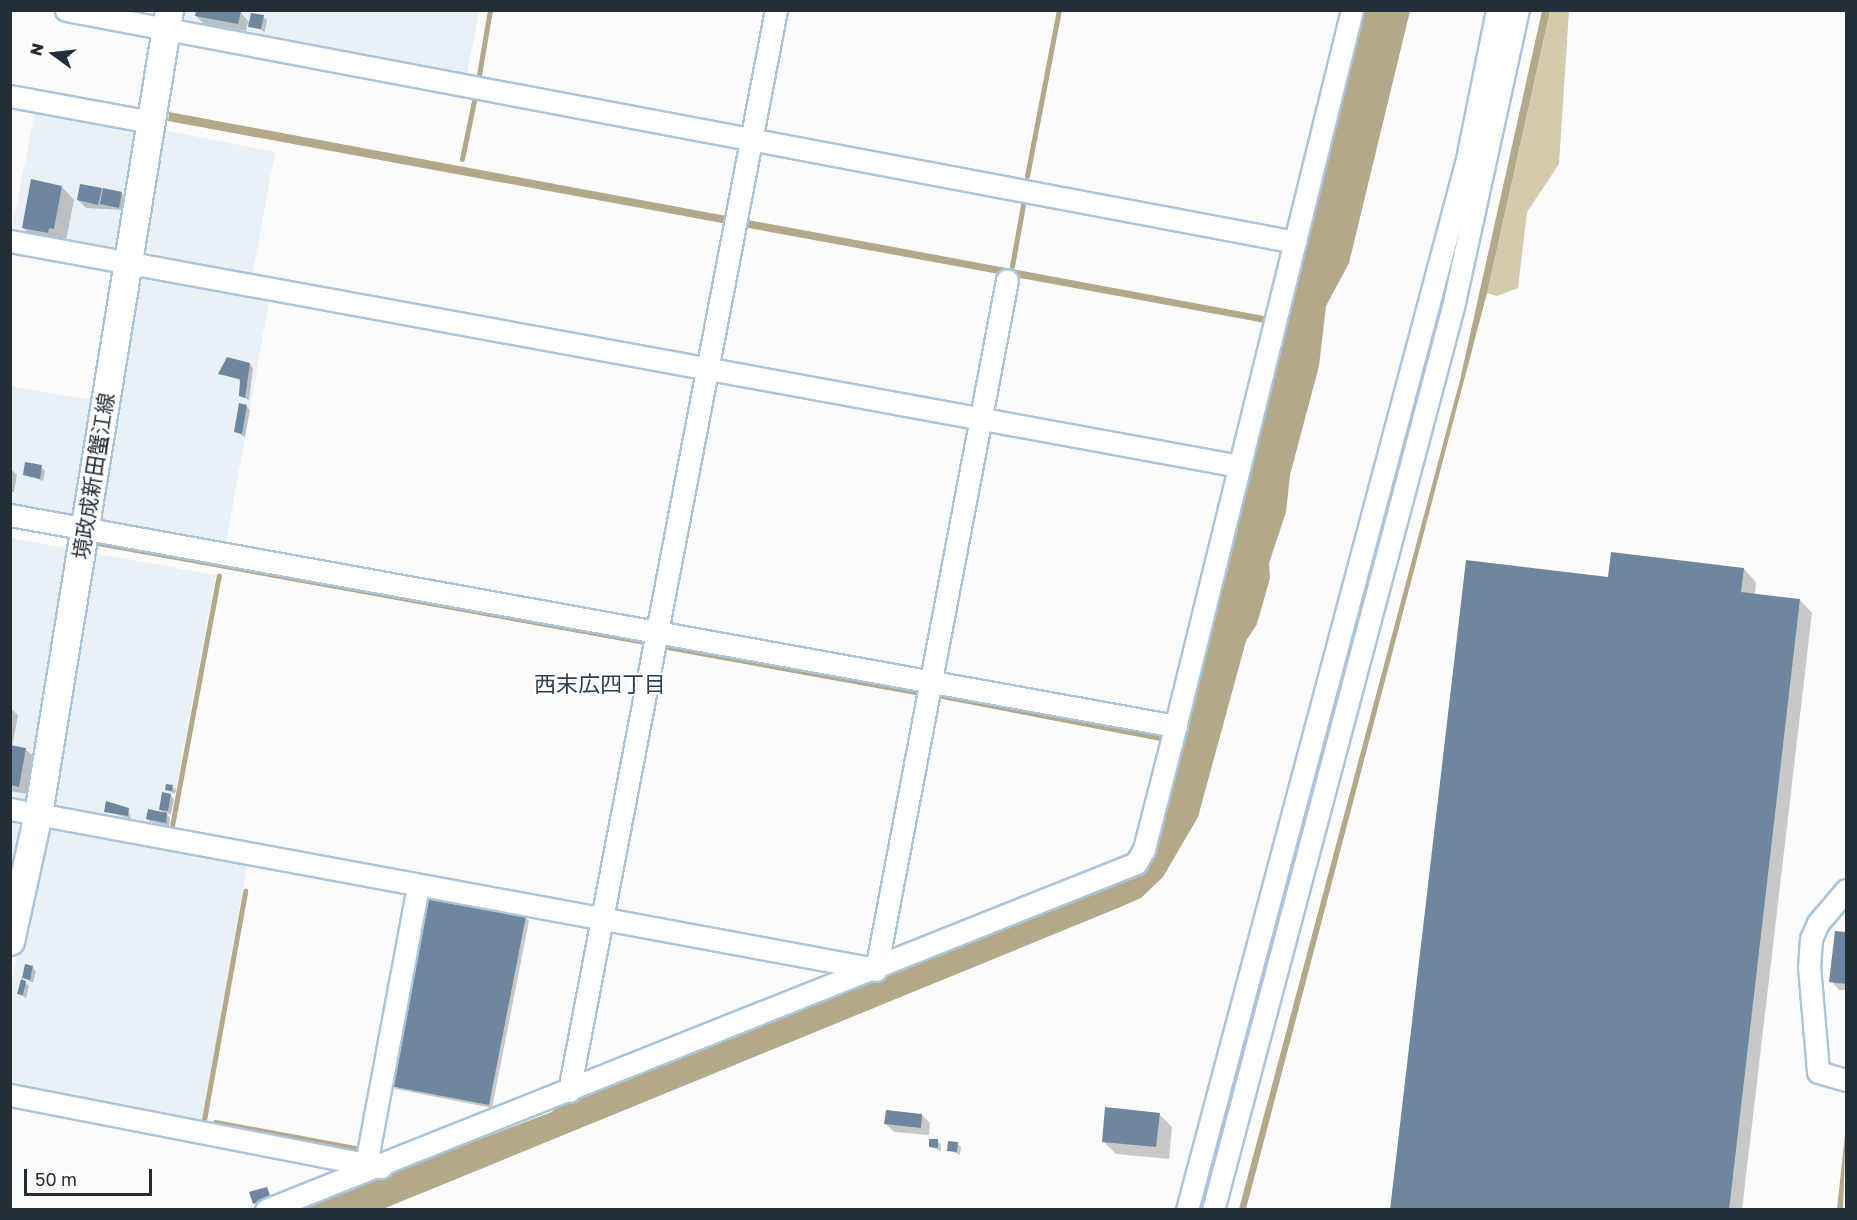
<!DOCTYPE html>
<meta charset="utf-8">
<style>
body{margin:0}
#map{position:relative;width:1857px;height:1220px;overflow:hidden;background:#fbfbfb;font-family:"Golos Text","Noto Sans JP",sans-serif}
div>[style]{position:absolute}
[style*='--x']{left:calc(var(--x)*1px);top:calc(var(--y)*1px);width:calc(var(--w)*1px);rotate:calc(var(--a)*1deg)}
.built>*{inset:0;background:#e9f0f6}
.green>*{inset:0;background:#d4caac}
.water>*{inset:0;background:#b3a889}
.shadow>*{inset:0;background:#0003}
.stream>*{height:5px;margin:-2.5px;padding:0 2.5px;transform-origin:2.5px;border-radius:2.5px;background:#b3a889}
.building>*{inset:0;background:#6f879e}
.roads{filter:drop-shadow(2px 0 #aac4dc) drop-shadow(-2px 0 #aac4dc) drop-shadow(0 2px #aac4dc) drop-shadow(0 -2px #aac4dc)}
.minor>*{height:21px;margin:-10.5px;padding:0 10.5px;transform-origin:10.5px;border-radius:10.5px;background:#fff}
.major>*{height:27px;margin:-13.5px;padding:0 13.5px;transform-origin:13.5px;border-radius:13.5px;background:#fff}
span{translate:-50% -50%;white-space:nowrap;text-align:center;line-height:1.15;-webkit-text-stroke:4.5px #fff;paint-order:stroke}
.street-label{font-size:21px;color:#242e38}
.neighbourhood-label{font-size:22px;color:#283e52}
.frame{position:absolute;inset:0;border:12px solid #242e38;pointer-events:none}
.north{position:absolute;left:24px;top:24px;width:60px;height:60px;-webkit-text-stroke:4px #fff;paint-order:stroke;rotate:285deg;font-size:16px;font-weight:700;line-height:24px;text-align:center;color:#242e38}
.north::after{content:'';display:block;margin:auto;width:21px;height:27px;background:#242e38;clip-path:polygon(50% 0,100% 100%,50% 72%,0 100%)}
.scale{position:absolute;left:24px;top:1169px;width:128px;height:27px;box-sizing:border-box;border:3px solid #242e38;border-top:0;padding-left:8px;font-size:18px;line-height:21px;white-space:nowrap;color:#242e38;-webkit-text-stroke:4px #fff;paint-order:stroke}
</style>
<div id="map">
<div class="built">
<i style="clip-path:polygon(179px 10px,479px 11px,467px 74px,464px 76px,187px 26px,178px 18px)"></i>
<i style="clip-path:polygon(36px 106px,129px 124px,136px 132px,119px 244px,110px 251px,11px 232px)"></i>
<i style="clip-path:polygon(163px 130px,275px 152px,252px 277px,148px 256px,140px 248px,158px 134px)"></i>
<i style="clip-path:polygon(142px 273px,270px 295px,225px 550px,94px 521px,134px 279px)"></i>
<i style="clip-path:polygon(10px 386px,93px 400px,73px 521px,11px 509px)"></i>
<i style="clip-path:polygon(10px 538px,70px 549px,27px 800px,21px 805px,10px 803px)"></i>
<i style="clip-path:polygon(97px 554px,216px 575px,168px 831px,56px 809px,50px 799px,90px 557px)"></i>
<i style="clip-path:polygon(11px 816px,16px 817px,21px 831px,11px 886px)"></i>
<i style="clip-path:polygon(54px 825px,248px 859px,202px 1124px,11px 1087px,11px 986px,42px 833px)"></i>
</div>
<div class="green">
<i style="clip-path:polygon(1550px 11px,1569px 11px,1559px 164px,1527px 212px,1518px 288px,1497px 296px,1487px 293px)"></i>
</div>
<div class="water">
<i style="clip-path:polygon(1360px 11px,1410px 11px,1349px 263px,1326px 306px,1319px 366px,1290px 475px,1286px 512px,1269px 563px,1270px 578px,1257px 624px,1246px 641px,1198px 817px,1163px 877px,1141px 898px,1118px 908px,383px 1209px,293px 1209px,337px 1195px,353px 1183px,406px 1162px,446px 1152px,552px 1112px,559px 1104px,1124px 876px,1176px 744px,932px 697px,933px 691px,1179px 732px,1281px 326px,168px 121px,169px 112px,1269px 317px)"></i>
<i style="clip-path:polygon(1542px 11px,1550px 11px,1487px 293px,1246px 1209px,1239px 1209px,1460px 380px)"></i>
<i style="clip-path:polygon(99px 538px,647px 638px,645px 645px,98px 546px)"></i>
<i style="clip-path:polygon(663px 642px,923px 689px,921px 696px,662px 649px)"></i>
<i style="clip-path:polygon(1846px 1125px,1843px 1209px,1837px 1209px)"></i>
</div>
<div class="shadow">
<i style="clip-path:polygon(240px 12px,250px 23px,263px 17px,267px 20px,265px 32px,247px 24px,246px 31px,204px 24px,196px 16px)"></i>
<i style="clip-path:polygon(62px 187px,74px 200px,66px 241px,61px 240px,60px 245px,36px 240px,23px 228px)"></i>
<i style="clip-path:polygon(101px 189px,121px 194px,125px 197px,122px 210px,86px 208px,78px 200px)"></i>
<i style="clip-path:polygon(250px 364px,253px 368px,249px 400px,241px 396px,242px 381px,219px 373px)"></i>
<i style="clip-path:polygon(246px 406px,250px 410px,245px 437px,236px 432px)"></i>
<i style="clip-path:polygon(41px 467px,45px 471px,43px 481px,24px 474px)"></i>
<i style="clip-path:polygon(10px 468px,17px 475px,14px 492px,10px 492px)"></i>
<i style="clip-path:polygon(1744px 569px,1756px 582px,1755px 595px,1800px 600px,1812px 613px,1742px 1210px,1391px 1210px,1609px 578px)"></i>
<i style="clip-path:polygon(10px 708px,18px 715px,12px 747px,25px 749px,34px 757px,27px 794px,10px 791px)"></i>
<i style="clip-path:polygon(172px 787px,176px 790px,175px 794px,167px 790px)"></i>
<i style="clip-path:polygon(170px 795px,174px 799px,171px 814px,166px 813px,170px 818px,169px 826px,151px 822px,147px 819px,165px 814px,160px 809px)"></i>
<i style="clip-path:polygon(128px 809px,131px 819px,106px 811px)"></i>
<i style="clip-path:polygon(525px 917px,529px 921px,492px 1108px,396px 1089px,392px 1086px)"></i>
<i style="clip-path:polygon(1836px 933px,1846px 934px,1846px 990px,1839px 990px,1831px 981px)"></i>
<i style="clip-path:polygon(32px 967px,36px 971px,33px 983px,24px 978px)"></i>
<i style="clip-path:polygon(25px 982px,29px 986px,26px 998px,19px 994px)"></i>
<i style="clip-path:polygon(1159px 1114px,1172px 1127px,1169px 1159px,1116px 1154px,1103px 1141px)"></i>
<i style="clip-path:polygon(922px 1115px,930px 1123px,929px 1135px,894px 1132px,886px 1124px)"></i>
<i style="clip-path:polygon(938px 1141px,941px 1145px,941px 1151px,931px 1147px)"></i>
<i style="clip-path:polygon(957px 1143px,961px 1147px,960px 1155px,949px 1150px)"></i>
</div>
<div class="stream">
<i style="--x:479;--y:75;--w:66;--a:-80.4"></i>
<i style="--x:462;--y:159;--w:59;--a:-78.3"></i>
<i style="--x:1027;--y:176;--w:169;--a:-79.1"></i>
<i style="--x:1012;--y:266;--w:62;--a:-79.8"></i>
<i style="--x:171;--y:831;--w:260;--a:-79.4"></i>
<i style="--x:204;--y:1120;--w:233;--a:-79.8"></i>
<i style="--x:215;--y:1122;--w:142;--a:10.5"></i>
</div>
<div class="building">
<i style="clip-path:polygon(196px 10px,239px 10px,241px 11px,238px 24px,195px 16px)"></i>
<i style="clip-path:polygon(251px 13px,264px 15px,261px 29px,248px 27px)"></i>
<i style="clip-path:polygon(31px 179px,62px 186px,54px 229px,49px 228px,48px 233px,22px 228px)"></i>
<i style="clip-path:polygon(80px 184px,102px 188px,98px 205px,77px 200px)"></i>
<i style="clip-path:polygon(103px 188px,122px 192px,119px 208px,100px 204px)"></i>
<i style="clip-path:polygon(227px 357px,250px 363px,245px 398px,239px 396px,240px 379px,218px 374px)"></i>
<i style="clip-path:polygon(239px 403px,247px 405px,242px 434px,234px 432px)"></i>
<i style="clip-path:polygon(25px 462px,42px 465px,40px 479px,23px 475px)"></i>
<i style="clip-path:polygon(1611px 552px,1744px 568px,1741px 592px,1800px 599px,1729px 1210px,1390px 1210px,1466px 560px,1608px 577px)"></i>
<i style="clip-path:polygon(10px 745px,26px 748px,19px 787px,10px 785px)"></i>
<i style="clip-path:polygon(166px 784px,173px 785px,172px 791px,165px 790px)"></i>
<i style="clip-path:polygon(162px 792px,171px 794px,168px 811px,159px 810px)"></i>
<i style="clip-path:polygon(106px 801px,129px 808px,128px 816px,104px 812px)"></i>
<i style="clip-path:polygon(148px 809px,167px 813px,166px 823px,146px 819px)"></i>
<i style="clip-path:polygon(427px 896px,526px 916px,489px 1105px,390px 1086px)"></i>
<i style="clip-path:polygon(1835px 931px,1846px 932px,1846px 984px,1829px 982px)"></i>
<i style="clip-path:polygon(25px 964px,33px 966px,30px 980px,22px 978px)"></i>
<i style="clip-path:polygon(21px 979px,26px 981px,23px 995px,17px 994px)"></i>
<i style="clip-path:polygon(1105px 1107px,1160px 1113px,1156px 1147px,1102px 1142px)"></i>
<i style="clip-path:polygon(886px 1110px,922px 1114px,921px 1128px,884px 1124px)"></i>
<i style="clip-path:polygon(929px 1139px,938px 1139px,938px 1148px,929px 1147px)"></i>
<i style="clip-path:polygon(948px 1141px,958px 1142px,957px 1152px,947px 1151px)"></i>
<i style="clip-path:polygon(267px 1187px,271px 1198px,253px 1204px,249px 1192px)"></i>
</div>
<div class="roads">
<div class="minor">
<i style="--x:66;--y:10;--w:1251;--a:10.69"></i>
<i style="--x:10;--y:96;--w:143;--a:10.4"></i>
<i style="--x:10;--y:241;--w:1249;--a:10.37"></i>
<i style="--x:10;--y:515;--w:1185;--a:10.26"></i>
<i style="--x:10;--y:809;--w:880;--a:10.48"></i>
<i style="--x:1846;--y:890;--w:43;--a:130.3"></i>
<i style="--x:1818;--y:923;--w:17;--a:114"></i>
<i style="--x:1811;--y:939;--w:27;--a:94"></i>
<i style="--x:1809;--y:966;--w:106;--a:85.1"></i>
<i style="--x:1818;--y:1072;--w:29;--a:16"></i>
<i style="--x:876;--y:970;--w:702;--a:-79.25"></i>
<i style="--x:569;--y:1091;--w:1101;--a:-79.16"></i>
<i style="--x:10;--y:1095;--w:378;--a:11"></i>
<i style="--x:366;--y:1164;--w:284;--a:-79.4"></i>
<i style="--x:266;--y:1210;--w:937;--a:-21.74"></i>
<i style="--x:1136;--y:863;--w:16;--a:-60"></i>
<i style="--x:1144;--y:849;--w:108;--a:-75.6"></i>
<i style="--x:1171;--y:744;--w:756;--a:-76.15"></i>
<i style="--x:1187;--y:1210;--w:1088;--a:-75.08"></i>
<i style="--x:1467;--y:159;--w:152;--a:-78.6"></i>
<i style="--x:1213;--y:1210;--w:934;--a:-75.12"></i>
<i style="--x:1453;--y:307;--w:304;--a:-77.7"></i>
</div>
<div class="major">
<i style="--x:10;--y:941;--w:130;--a:-77.6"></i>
<i style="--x:38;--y:814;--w:815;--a:-80.75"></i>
</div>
</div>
<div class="street-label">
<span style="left:93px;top:476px;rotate:-81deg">境政成新田蟹江線</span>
</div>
<div class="neighbourhood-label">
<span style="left:600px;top:684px">西末広四丁目</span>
</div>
<div class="frame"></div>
<div class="north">N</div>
<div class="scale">50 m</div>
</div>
